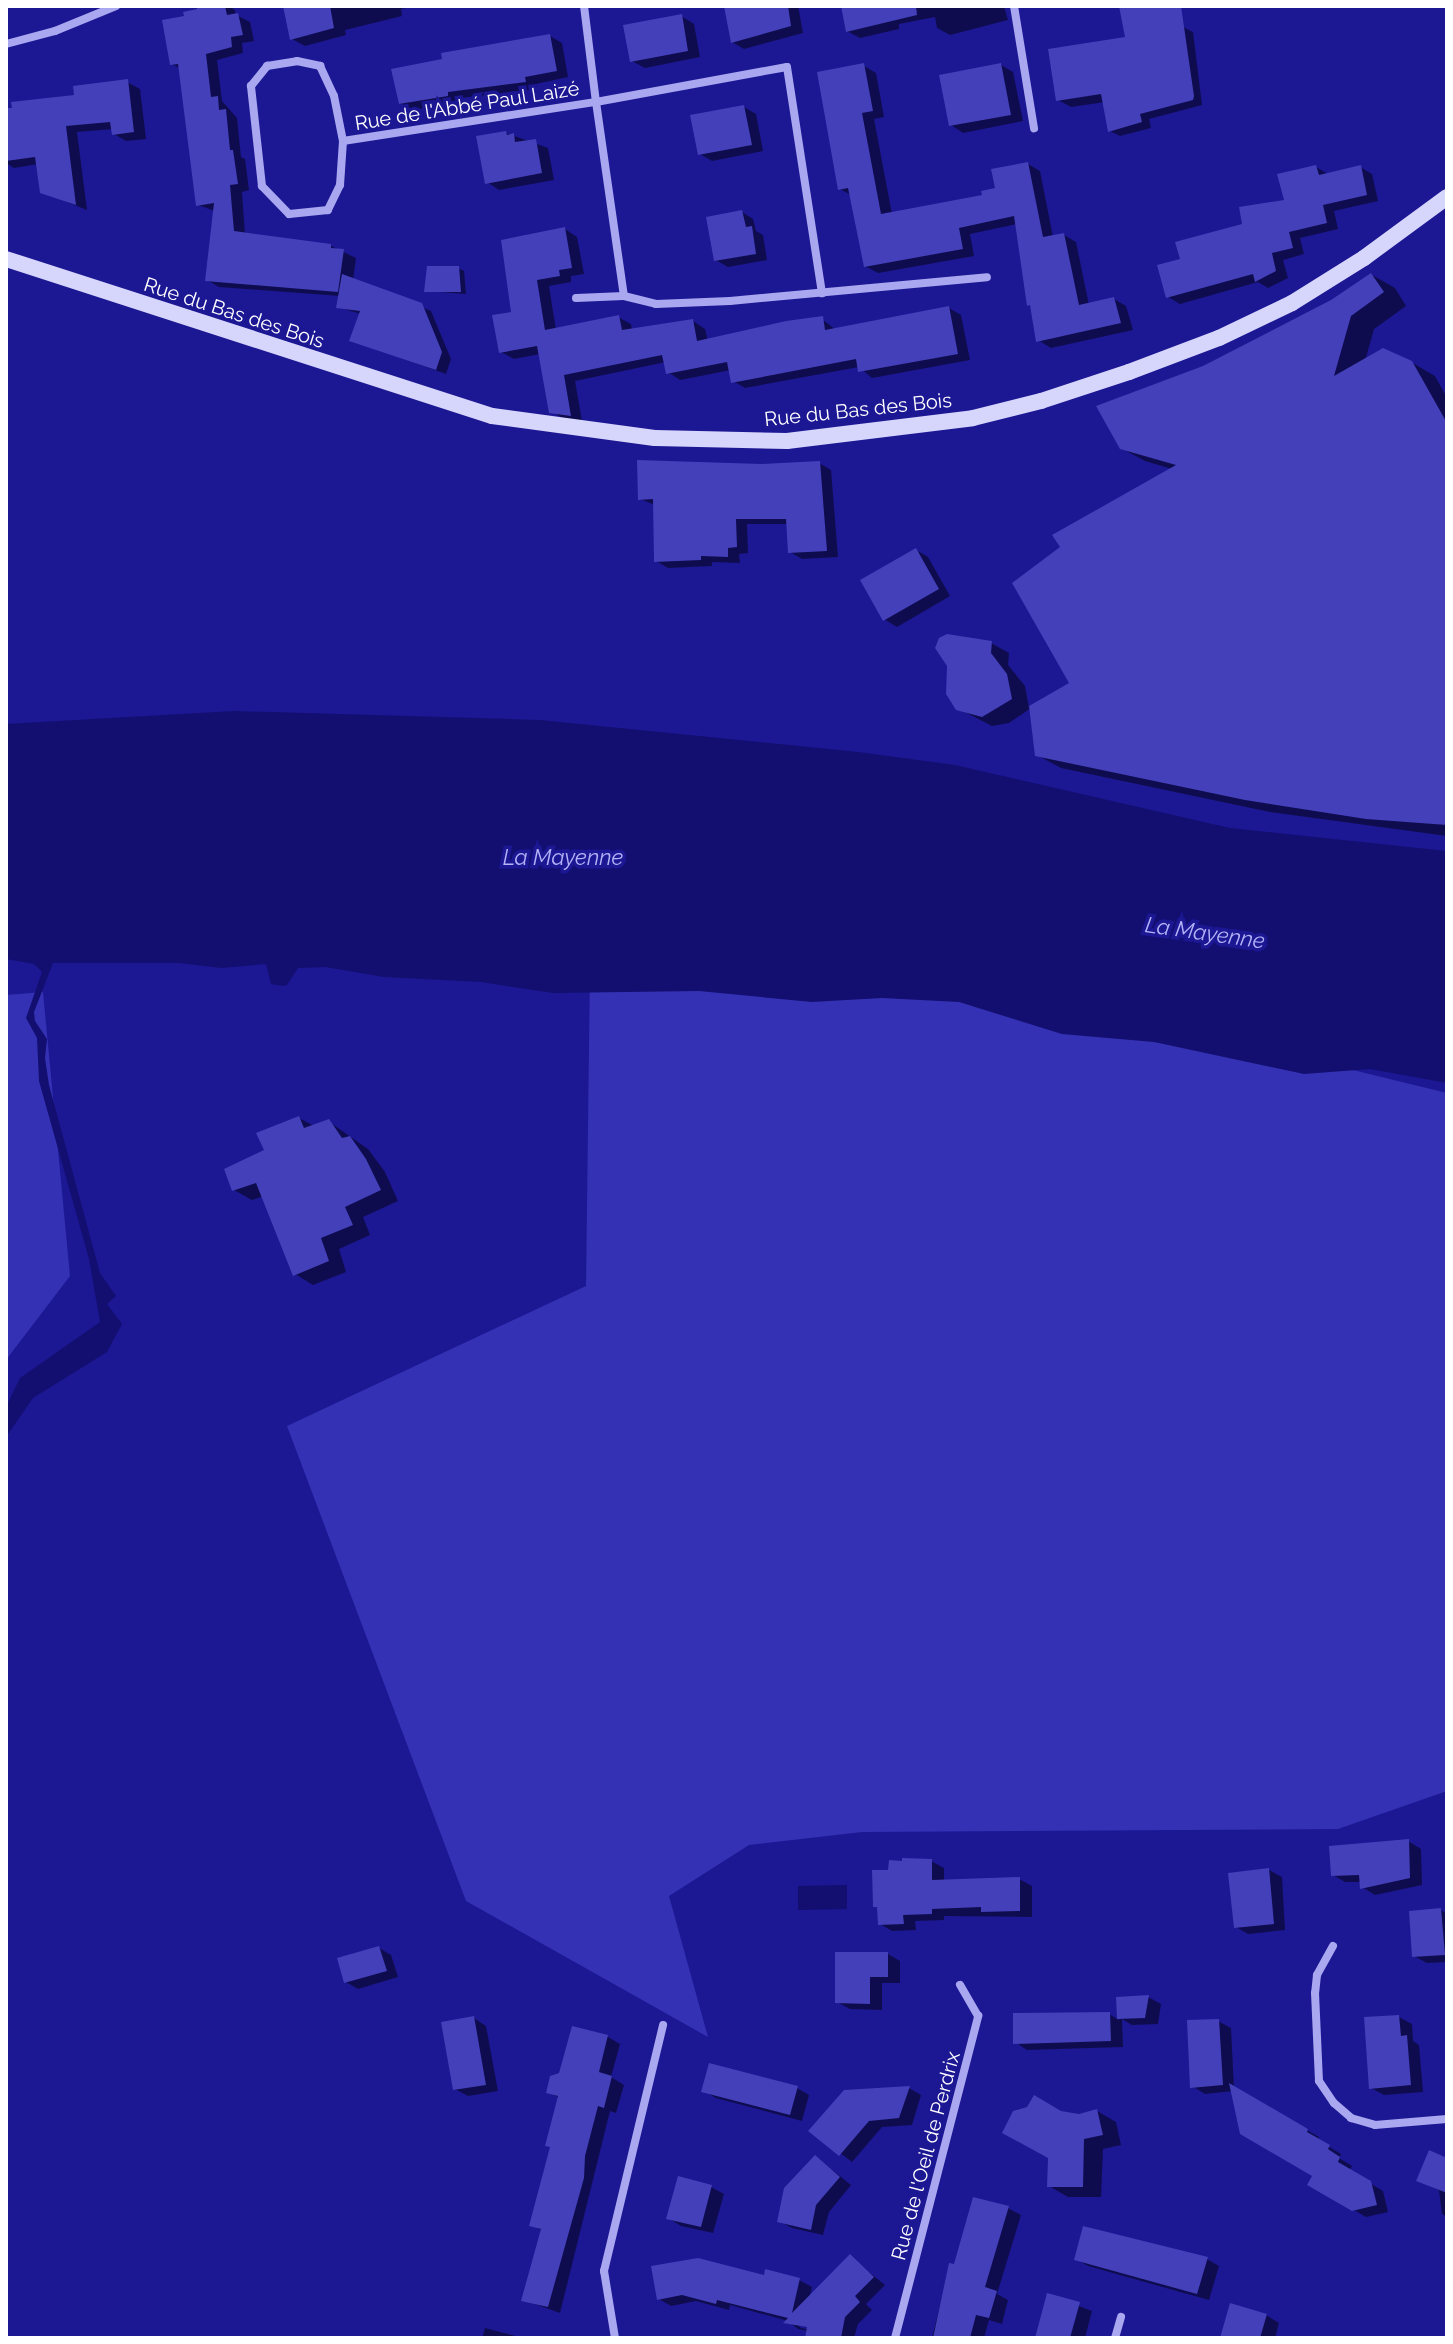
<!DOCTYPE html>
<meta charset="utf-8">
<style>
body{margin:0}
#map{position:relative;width:1453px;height:2344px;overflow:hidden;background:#1c1793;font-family:Raleway,sans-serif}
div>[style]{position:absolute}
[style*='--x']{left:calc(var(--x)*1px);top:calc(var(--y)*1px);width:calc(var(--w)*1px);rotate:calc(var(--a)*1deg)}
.green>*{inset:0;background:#3431b4}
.water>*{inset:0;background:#130f70}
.shadow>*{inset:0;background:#0007}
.building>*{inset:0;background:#4340ba}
.street>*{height:8px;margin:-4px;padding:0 4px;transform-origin:4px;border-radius:4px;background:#a8a7f0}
.secondary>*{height:16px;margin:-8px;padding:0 8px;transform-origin:8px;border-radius:8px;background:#d6d5fb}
span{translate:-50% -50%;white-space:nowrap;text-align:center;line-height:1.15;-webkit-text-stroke:7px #1c1793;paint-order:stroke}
.street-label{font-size:20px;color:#fff}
.water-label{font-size:22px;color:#b4b3f7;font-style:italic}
.frame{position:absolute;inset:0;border:8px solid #fff;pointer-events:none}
</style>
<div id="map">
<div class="green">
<i style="clip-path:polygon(590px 966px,1008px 986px,1447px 1093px,1447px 1791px,1338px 1829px,862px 1832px,749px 1845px,669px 1896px,708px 2037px,466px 1901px,287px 1426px,586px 1286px)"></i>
<i style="clip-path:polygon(43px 992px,70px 1276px,6px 1360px,6px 995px)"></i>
</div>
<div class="water">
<i style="clip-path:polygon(234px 711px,540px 720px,858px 752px,955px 765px,1230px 828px,1447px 851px,1447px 1083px,1370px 1069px,1304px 1074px,1154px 1042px,1062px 1034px,959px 1002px,882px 998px,812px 1002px,699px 991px,553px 993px,481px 982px,384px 977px,325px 967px,298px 968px,287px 985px,283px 986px,271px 984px,266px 964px,221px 968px,179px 963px,53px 963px,34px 1012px,35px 1021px,47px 1039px,45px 1058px,49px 1085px,100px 1273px,116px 1296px,107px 1304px,122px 1324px,107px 1352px,33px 1398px,6px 1437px,6px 1407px,20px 1378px,100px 1322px,89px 1259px,39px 1081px,37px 1038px,26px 1018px,42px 972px,34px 964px,6px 959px,6px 724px)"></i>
<i style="clip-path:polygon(847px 1885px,847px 1909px,798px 1910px,798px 1886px)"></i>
</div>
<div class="shadow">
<i style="clip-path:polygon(205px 6px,229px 6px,235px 10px,236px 15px,250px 22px,254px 41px,242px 43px,243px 53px,217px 60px,222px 101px,237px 118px,241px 157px,245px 159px,249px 190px,242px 192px,245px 235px,331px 246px,356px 258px,353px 280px,431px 311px,451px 359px,446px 374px,352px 340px,361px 314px,338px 307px,340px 296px,219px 287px,207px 280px,215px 211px,198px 205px,181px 69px,172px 64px,186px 17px)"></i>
<i style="clip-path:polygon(286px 6px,416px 6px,401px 9px,402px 16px,345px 30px,346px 35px,305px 46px,292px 39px)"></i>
<i style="clip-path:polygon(726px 6px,798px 6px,803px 33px,744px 49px,732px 42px)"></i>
<i style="clip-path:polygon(843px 6px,1004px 6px,1008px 20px,950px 35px,937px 28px,935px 17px,899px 24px,899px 29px,860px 38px,847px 31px)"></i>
<i style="clip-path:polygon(1123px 6px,1171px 6px,1183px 27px,1193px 32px,1202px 105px,1149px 119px,1151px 128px,1120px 136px,1110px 131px,1105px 102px,1071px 107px,1058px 100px,1053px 69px,1134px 96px)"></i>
<i style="clip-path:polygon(681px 16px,694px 24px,700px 57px,645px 68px,632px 61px)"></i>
<i style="clip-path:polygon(550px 36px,562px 43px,568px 77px,536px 84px,537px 89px,460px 98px,460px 102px,413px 110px,400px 103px)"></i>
<i style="clip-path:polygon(1001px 65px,1013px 72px,1023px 121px,963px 133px,951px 125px)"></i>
<i style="clip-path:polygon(864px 66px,876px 73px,884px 117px,874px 119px,892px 214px,984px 196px,1028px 164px,1040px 171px,1053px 237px,1064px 235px,1076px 242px,1089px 305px,1114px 299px,1126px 306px,1133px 330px,1051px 348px,1038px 340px,1032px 307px,1028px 304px,1017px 224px,970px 234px,974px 256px,878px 273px,865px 266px,851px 195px,840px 189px)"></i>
<i style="clip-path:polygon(127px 82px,140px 89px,146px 139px,126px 141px,114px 134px,113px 129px,77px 132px,87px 210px,42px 192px,38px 164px,14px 168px,6px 163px,6px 110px,77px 97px)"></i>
<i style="clip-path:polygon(744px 107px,756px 114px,763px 151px,712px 161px,700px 154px)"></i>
<i style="clip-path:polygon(506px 133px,548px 148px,554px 180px,499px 190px,487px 182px)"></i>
<i style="clip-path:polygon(1316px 167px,1328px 174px,1360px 167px,1372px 174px,1378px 201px,1334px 211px,1338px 229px,1300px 238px,1304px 254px,1283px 260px,1288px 278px,1268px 288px,1258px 282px,1180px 304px,1168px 297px,1182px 260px,1287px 201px)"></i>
<i style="clip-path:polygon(742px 212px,753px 219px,756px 231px,763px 235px,767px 260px,728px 267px,716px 260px)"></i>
<i style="clip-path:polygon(565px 229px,577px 237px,584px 274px,571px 276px,571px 282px,549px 286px,556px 330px,618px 317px,631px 324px,632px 331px,693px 321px,705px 329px,708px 341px,822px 319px,836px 330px,949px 308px,961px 315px,970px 360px,872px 378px,859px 367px,745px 388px,733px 381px,731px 370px,680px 380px,668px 372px,666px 362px,575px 381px,582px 421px,564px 419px,551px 411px,540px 354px,514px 359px,501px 352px,513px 314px)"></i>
<i style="clip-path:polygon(458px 268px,464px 271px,466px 294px,426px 291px)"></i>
<i style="clip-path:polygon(1372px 275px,1395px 288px,1406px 306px,1374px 329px,1365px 361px,1411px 362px,1435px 376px,1447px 398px,1447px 836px,1270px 812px,1061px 768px,1037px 755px,1031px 708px,1009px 723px,992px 726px,957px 708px,991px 643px,1009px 653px,1008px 665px,1025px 686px,1029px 708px,1072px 684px,1172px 469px,1145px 461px,1121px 448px,1204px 367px,1332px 302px)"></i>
<i style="clip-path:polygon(819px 463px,831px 470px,838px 557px,802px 559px,790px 552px,788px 524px,747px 524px,748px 553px,739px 554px,740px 563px,712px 562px,712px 566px,668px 568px,656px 561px,655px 505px,640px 499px,761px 466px)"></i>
<i style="clip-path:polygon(916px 550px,928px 557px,950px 596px,897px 627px,884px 619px)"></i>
<i style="clip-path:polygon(299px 1118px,314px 1126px,328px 1121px,368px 1149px,385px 1172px,398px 1201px,363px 1217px,370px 1235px,339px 1249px,346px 1272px,313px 1285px,295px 1274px,264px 1196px,252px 1200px,234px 1190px)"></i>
<i style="clip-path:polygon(1408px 1841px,1421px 1849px,1422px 1885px,1375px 1895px,1362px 1887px,1362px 1882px,1345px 1882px,1333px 1875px)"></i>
<i style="clip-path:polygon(931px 1861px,944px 1868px,944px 1882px,1019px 1879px,1032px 1886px,1032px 1917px,944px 1916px,944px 1920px,915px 1921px,916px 1930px,892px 1931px,880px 1924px,890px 1872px)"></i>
<i style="clip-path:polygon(1269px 1870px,1282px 1877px,1285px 1930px,1248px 1934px,1236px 1927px)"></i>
<i style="clip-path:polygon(1441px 1910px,1447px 1914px,1447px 1962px,1427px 1963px,1414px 1956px)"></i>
<i style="clip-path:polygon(379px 1948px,391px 1955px,398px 1977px,358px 1989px,346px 1982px)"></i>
<i style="clip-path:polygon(888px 1954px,900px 1961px,900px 1983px,882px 1983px,882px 2010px,850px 2009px,837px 2002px)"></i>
<i style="clip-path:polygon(1148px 1997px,1161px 2004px,1158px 2024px,1132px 2025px,1122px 2019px,1123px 2047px,1027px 2050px,1015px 2042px,1109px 2014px,1119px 2020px,1118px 1999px)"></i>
<i style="clip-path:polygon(1399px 2017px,1412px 2024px,1413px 2041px,1419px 2045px,1423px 2092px,1384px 2095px,1371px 2088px)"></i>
<i style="clip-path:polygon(474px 2018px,486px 2026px,498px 2091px,468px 2096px,455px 2089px)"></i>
<i style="clip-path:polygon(1218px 2021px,1231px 2028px,1234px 2089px,1319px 2137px,1318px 2140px,1341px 2154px,1339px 2158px,1352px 2166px,1349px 2171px,1383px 2191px,1388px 2212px,1366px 2217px,1310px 2184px,1315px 2175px,1233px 2091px,1205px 2094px,1192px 2086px)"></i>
<i style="clip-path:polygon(608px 2037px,620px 2044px,611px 2077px,624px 2085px,616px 2113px,610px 2111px,560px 2313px,524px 2300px,543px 2231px,531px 2225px,552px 2148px,547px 2145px,560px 2098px,548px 2092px,561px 2075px)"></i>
<i style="clip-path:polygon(797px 2088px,809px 2095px,802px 2121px,716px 2098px,704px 2091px)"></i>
<i style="clip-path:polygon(909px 2088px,921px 2095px,912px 2125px,882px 2127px,852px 2162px,811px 2131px)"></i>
<i style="clip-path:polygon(1097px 2111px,1116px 2122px,1121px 2145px,1103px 2149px,1101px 2197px,1068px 2197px,1049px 2186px,1062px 2113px,1079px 2116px)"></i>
<i style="clip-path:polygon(816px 2157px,851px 2185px,829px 2212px,823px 2235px,792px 2228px,779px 2221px)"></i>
<i style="clip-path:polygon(1447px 2159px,1447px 2217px,1442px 2214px,1439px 2190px,1418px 2180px)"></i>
<i style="clip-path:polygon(711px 2187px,724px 2194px,713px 2233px,681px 2226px,668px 2218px)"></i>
<i style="clip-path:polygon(1008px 2208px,1021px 2215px,997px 2294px,1008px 2300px,1002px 2324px,989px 2320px,984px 2338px,932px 2338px,950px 2265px,956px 2267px)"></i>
<i style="clip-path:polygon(evenodd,850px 2257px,885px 2285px,866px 2304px,872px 2310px,858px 2324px,854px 2338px,807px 2338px,809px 2331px,798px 2329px,788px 2321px,730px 2305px,729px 2310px,696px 2301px,671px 2306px,659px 2299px,766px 2278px,799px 2280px,812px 2287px,809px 2299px,850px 2257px,796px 2323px,818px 2327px,817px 2331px,801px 2328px,796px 2323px)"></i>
<i style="clip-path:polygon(1076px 2259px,1207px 2259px,1219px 2266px,1209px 2300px,1088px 2266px)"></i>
<i style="clip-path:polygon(1049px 2295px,1092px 2311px,1085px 2338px,1037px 2338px)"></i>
<i style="clip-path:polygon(1266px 2315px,1279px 2323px,1275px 2338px,1224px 2338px)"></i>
<i style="clip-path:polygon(485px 2328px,519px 2337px,521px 2338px,482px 2338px)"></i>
</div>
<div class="building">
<i style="clip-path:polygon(197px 6px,225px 6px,227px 15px,238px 13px,243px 35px,231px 37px,232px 47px,206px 54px,211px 97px,218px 96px,219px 110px,226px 109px,230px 150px,233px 150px,238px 184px,230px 185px,234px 231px,331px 244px,331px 248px,344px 249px,338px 292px,205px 281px,214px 203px,196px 206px,178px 64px,170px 65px,162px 20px,184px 16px,183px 12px,197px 9px)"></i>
<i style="clip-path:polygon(283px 6px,330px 6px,334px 28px,290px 40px)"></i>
<i style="clip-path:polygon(724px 6px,788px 6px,791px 26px,731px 43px)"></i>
<i style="clip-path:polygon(841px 6px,916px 6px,917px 15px,846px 32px)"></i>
<i style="clip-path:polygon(1119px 6px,1181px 6px,1194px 96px,1193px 100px,1140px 114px,1142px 122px,1108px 132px,1101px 94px,1056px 101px,1048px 49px,1125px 37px)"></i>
<i style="clip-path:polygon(682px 14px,688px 51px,630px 62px,623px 25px)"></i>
<i style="clip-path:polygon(550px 34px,557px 71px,525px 77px,526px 82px,448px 92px,448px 96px,399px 104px,391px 69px,442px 59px,441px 53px)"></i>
<i style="clip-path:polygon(864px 63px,873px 111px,862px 113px,881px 214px,982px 195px,981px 191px,995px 188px,991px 169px,1028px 162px,1043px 237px,1064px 233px,1079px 305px,1114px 297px,1121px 323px,1036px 342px,1030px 305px,1027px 306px,1014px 216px,959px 228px,963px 249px,864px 267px,848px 188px,838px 190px,817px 72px)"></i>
<i style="clip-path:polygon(1001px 63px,1011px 115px,949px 126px,939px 75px)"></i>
<i style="clip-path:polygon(128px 79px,134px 132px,112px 135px,110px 122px,66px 126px,76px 205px,40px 193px,35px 157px,6px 161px,6px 108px,12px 108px,11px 102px,74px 95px,73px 86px)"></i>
<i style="clip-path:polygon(744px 105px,752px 145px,698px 155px,690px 115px)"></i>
<i style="clip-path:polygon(506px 131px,507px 135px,514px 133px,515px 142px,536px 139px,542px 173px,485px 184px,476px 136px)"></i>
<i style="clip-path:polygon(1316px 165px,1319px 175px,1361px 165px,1367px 195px,1323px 205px,1327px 223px,1289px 232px,1293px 248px,1272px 253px,1276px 271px,1255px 282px,1253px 274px,1166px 298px,1157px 265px,1180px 259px,1175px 242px,1242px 224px,1239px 207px,1284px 200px,1277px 174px)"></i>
<i style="clip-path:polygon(742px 210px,746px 227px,752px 226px,756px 254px,714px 261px,706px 217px)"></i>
<i style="clip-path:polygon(565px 227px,572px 268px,559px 270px,560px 276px,537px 280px,545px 330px,619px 315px,622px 330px,693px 319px,697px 341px,786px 321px,823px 316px,825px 330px,949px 306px,958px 354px,858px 372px,856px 359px,731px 383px,727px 362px,666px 374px,662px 355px,564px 375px,571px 416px,549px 413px,537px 346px,499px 353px,492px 315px,511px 312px,501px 240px)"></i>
<i style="clip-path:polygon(427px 266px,459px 266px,461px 292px,424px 292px)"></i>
<i style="clip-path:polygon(1371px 273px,1384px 292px,1351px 316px,1334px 376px,1383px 348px,1412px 361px,1447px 423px,1447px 825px,1366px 819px,1245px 800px,1035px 756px,1029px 706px,1069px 683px,1012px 583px,1060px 547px,1052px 535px,1176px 465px,1120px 449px,1096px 406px,1203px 366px,1331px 300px)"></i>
<i style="clip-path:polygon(342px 274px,422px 303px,442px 352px,436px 370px,349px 341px,360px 311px,336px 308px)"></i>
<i style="clip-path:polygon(637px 460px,761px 464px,820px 461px,827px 551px,788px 553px,786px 519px,736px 519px,737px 547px,728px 548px,728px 557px,701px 556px,701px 560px,654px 562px,653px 499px,638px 500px)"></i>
<i style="clip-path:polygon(916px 548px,939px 589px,883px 621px,860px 580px)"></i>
<i style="clip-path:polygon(947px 634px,992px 641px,991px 653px,1007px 674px,1012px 699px,982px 717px,956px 710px,946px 694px,947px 666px,935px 648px,939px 638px)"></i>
<i style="clip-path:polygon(299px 1116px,304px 1128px,329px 1119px,342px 1138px,350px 1136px,366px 1159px,381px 1190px,345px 1207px,353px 1225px,321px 1238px,329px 1261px,293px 1276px,256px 1183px,232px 1191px,224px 1169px,264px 1150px,256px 1133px)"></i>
<i style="clip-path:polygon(1409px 1839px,1410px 1878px,1360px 1889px,1359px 1875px,1331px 1876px,1329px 1846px)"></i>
<i style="clip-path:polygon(902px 1858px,932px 1859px,932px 1880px,1020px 1877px,1020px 1911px,981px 1912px,981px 1907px,932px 1909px,932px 1914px,903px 1915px,904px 1924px,878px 1925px,877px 1907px,873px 1907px,872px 1870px,888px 1870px,889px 1860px,902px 1861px)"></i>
<i style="clip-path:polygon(1269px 1868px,1274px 1924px,1234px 1928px,1228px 1873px)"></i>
<i style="clip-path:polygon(1441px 1908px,1445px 1955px,1412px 1957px,1409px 1911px)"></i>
<i style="clip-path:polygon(379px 1946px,387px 1971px,344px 1983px,337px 1958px)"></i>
<i style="clip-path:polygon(835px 1952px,888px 1952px,888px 1977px,870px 1977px,870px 2004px,835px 2003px)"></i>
<i style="clip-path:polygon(1149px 1995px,1145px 2018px,1117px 2019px,1116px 1997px)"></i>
<i style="clip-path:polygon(1110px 2012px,1111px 2041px,1013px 2044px,1013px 2013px)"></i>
<i style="clip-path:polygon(1399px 2015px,1401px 2036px,1407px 2035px,1411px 2085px,1369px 2089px,1364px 2017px)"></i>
<i style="clip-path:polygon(474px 2016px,486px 2085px,453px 2090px,441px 2022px)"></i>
<i style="clip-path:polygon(1219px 2019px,1223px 2085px,1190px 2088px,1187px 2020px)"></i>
<i style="clip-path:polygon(572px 2026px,608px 2035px,599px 2072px,612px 2076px,604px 2108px,598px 2106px,585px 2156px,584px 2178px,548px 2307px,521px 2301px,541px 2229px,529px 2226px,550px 2147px,545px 2146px,558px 2096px,546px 2093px,550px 2076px,559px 2073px)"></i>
<i style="clip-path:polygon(709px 2063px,798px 2086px,790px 2115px,701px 2092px)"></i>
<i style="clip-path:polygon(1229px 2083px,1308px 2129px,1307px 2132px,1330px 2145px,1328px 2149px,1340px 2157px,1338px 2162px,1371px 2181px,1377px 2205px,1352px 2211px,1307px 2185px,1312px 2176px,1240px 2134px)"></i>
<i style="clip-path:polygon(910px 2086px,899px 2118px,869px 2121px,839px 2156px,808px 2131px,844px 2090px)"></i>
<i style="clip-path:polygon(1034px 2095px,1061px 2111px,1079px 2114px,1097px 2109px,1103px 2135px,1084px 2139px,1083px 2187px,1047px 2187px,1048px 2158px,1002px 2133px,1013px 2111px,1027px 2107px)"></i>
<i style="clip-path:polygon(1429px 2150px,1447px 2158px,1447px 2193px,1416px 2181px)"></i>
<i style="clip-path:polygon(815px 2155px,840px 2177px,816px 2205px,811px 2230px,777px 2222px,784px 2188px)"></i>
<i style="clip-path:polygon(678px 2176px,712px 2185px,701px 2227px,666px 2219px)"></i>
<i style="clip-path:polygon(973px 2197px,1009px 2206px,985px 2287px,997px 2291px,989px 2318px,976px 2315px,970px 2338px,933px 2338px,949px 2263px,954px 2264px)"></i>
<i style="clip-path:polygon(1083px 2226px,1208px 2257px,1197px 2294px,1074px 2260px)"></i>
<i style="clip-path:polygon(850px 2254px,874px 2277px,855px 2296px,860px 2302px,845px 2317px,841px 2338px,805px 2338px,807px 2327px,783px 2323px,788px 2318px,717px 2300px,716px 2304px,682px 2295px,657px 2300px,651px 2266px,698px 2258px,764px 2275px,765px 2269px,800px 2278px,792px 2313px)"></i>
<i style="clip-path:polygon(1047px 2293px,1080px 2302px,1070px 2338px,1035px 2338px)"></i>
<i style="clip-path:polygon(1230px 2303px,1267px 2314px,1260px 2338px,1220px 2338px)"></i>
</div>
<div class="street">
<i style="--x:584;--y:6;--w:97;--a:82.9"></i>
<i style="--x:596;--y:102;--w:194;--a:-10.4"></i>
<i style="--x:787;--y:67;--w:229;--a:81.2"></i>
<i style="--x:1014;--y:6;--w:124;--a:80.7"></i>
<i style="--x:6;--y:44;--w:51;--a:-14.9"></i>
<i style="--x:55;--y:31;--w:66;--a:-22.3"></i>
<i style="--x:343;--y:141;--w:44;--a:93.9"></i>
<i style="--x:340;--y:185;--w:28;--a:116"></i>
<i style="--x:328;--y:210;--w:39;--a:174"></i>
<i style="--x:289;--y:214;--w:39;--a:-134"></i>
<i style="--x:262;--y:186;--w:101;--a:-96.3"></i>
<i style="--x:251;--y:86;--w:26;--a:-51"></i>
<i style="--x:267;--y:66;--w:30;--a:-9"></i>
<i style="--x:297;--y:61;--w:24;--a:12"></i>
<i style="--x:320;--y:66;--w:33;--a:65"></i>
<i style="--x:334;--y:96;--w:46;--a:78.7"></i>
<i style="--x:343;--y:141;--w:256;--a:-8.8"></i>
<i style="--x:596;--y:102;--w:196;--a:81.8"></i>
<i style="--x:624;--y:296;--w:33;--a:14"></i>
<i style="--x:656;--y:304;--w:74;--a:-2.3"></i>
<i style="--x:730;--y:301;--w:258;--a:-5.3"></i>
<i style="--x:576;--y:298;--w:48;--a:-2.4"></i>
<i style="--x:1333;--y:1946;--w:33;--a:119"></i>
<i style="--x:1317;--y:1975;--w:18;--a:96"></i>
<i style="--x:1315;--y:1993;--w:88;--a:87.4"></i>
<i style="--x:1319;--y:2081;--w:27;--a:56"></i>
<i style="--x:1334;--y:2103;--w:23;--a:41"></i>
<i style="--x:1351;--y:2118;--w:25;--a:16"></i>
<i style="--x:1375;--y:2125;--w:72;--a:-4.8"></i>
<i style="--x:615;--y:2338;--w:68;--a:-99.3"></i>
<i style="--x:604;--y:2271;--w:253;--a:-76.5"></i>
<i style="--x:895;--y:2338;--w:333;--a:-75.5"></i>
<i style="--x:978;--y:2016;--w:36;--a:-120"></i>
<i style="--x:1115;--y:2338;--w:22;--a:-74"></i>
</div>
<div class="secondary">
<i style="--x:6;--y:259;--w:511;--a:17.9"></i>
<i style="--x:492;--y:416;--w:164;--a:7.7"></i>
<i style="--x:655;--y:438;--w:132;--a:1.3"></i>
<i style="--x:787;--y:441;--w:187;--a:-7"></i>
<i style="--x:973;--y:418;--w:70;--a:-14"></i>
<i style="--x:1041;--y:401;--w:93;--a:-18.2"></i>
<i style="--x:1129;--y:372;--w:96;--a:-20.7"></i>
<i style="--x:1219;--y:338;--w:81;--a:-25.6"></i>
<i style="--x:1292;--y:303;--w:85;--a:-32"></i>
<i style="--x:1364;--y:258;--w:103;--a:-36.3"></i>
</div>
<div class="street-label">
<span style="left:467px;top:106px;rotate:-9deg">Rue de l'Abbé Paul Laizé</span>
<span style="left:234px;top:313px;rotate:18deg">Rue du Bas des Bois</span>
<span style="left:858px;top:410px;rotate:-6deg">Rue du Bas des Bois</span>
<span style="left:926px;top:2156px;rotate:-75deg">Rue de l'Oeil de Perdrix</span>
</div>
<div class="water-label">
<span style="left:563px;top:858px">La Mayenne</span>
<span style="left:1205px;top:933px;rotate:8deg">La Mayenne</span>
</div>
<div class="frame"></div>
</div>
